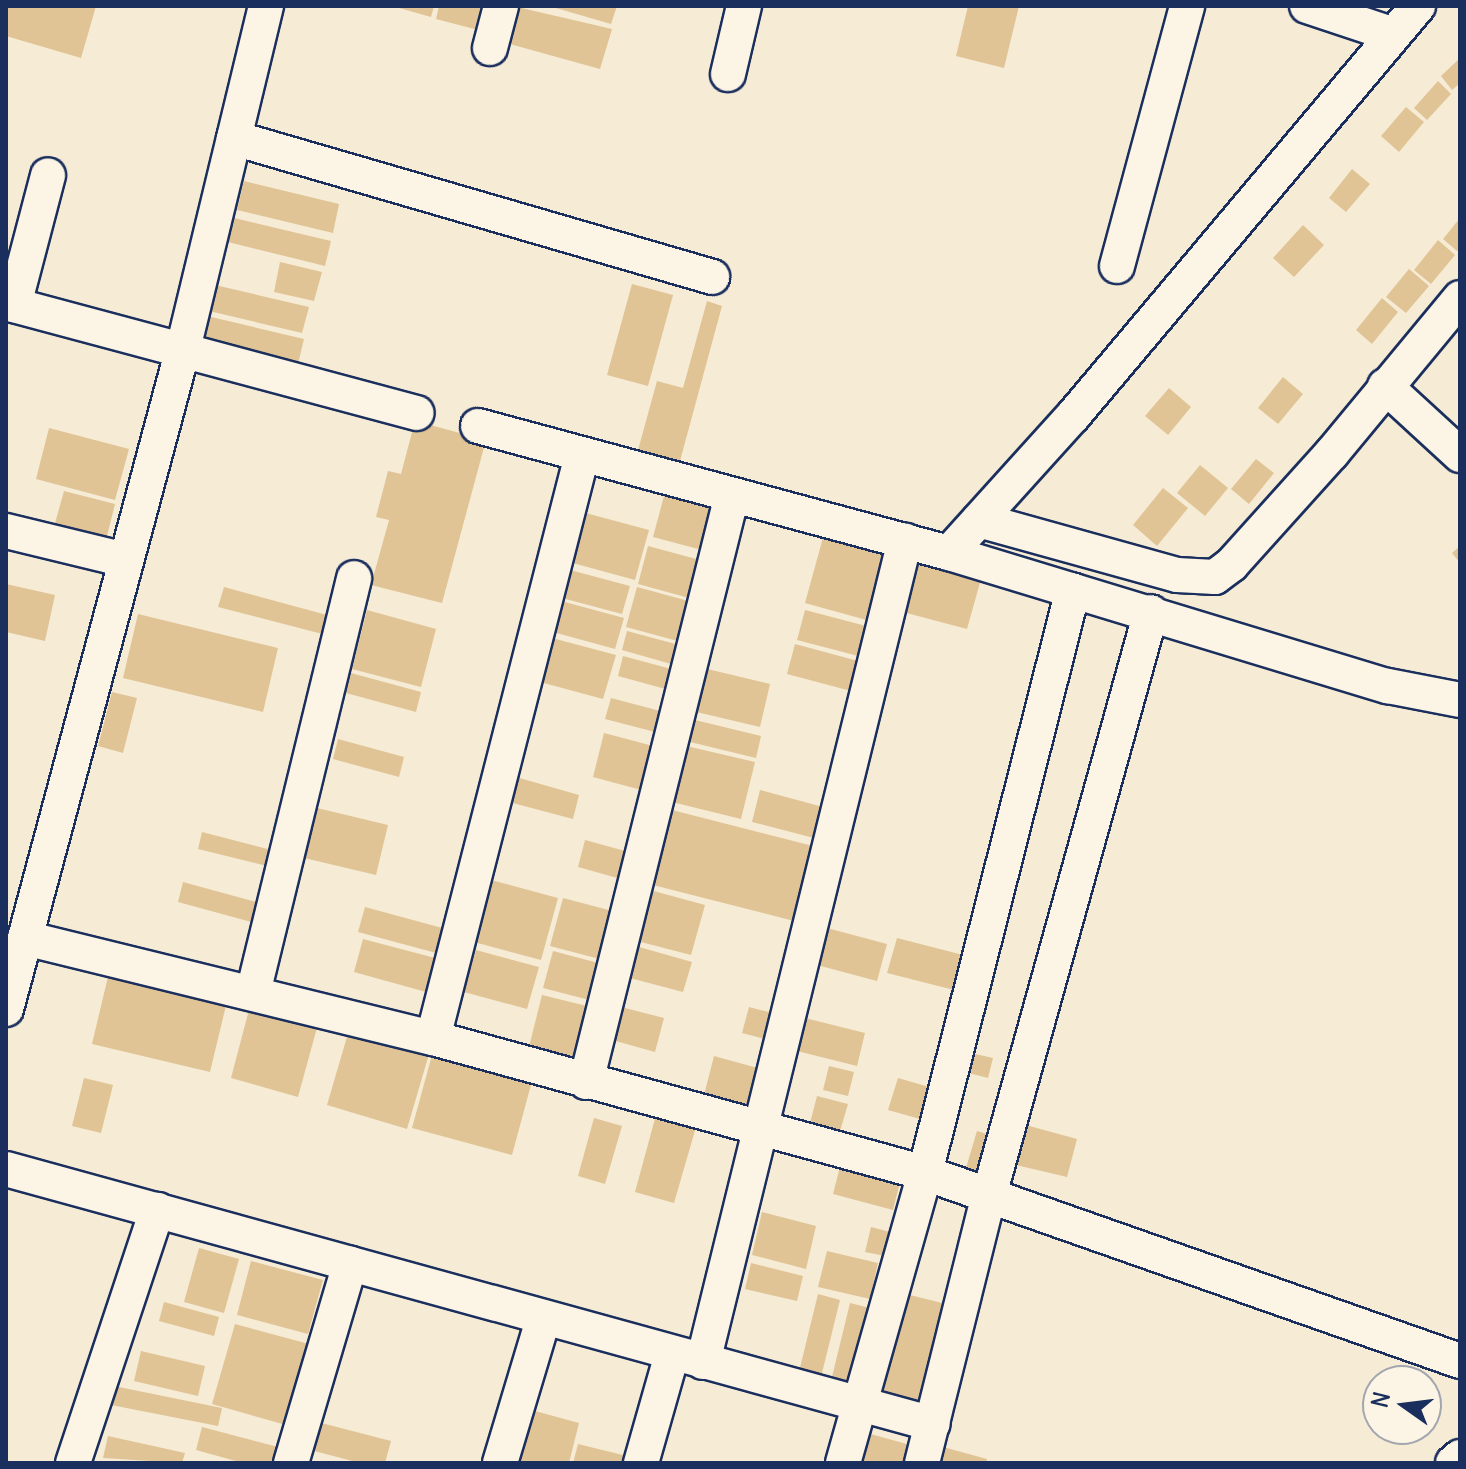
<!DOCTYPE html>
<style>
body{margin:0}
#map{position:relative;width:1466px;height:1469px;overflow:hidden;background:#f6ebd5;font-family:Delius,sans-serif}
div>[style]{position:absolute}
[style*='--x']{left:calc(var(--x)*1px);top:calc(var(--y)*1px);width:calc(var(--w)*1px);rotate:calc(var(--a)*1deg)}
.building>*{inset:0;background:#e0c495}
.roads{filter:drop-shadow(2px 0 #1b2f5e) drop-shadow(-2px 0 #1b2f5e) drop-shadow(0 2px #1b2f5e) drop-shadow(0 -2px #1b2f5e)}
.minor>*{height:34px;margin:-17px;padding:0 17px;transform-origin:17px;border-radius:17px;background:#fcf5e5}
span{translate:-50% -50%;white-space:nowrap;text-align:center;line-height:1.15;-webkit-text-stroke:8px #fcf5e5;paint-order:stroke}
.frame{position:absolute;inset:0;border:8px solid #1b2f5e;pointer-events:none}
.north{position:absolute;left:1362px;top:1365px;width:80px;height:80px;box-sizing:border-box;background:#fcf5e5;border:2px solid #a2a6af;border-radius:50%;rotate:284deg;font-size:22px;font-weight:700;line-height:32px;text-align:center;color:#1b2f5e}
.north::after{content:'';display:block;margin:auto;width:28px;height:36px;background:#1b2f5e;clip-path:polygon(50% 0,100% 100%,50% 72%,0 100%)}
</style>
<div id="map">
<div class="building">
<i style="clip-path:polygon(6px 6px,96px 6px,81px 58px,6px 36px)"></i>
<i style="clip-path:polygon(392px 6px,434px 6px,431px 17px)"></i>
<i style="clip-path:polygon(439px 6px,489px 6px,482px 31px,436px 19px)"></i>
<i style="clip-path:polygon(513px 6px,612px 29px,600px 69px,503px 42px)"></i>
<i style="clip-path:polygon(549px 6px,617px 6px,611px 24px)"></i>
<i style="clip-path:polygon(968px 6px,1019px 6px,1004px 68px,956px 56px)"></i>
<i style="clip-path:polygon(1460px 58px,1460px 83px,1452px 90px,1441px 76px)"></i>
<i style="clip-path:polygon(1438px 81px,1451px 94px,1427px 120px,1414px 108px)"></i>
<i style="clip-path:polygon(1406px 107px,1424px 122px,1399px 152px,1381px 136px)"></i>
<i style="clip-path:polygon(1352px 169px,1370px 184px,1346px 212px,1329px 198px)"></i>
<i style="clip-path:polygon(244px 181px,339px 204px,333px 233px,237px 210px)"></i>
<i style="clip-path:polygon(226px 216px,331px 241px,325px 266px,220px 240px)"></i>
<i style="clip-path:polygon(1460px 218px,1460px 248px,1457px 251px,1443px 239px)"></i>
<i style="clip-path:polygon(1303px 225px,1324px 245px,1294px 277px,1273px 258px)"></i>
<i style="clip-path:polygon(1438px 240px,1455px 255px,1431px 284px,1414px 270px)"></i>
<i style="clip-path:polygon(280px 262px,322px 272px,314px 301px,274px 292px)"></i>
<i style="clip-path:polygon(1409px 269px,1429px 286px,1406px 313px,1386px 297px)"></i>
<i style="clip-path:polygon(632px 284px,673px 295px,648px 386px,607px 375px)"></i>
<i style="clip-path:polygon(215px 285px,309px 307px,302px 333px,209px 311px)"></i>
<i style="clip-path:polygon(1382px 298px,1398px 312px,1372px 344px,1356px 330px)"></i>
<i style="clip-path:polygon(707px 301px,722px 306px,677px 472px,635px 461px,657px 381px,683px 388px)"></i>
<i style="clip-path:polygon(207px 316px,304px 339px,297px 368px,200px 345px)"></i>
<i style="clip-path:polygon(1283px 377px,1303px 394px,1278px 424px,1258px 408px)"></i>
<i style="clip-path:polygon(1169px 388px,1191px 407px,1168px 435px,1145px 416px)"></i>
<i style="clip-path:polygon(415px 421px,486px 440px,442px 603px,371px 585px,389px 520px,376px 517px,388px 471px,401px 474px)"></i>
<i style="clip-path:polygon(49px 428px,129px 449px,115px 500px,36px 479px)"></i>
<i style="clip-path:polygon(1256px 459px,1274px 473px,1249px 504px,1231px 489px)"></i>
<i style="clip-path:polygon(1200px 465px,1228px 488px,1205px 516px,1177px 493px)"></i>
<i style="clip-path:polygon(1163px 488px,1188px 508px,1157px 546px,1133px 525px)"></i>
<i style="clip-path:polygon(64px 491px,115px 504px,104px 548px,52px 534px)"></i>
<i style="clip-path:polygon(664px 496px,712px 509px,702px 550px,653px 537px)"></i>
<i style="clip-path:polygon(582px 512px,649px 530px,635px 580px,569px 562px)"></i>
<i style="clip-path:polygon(824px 534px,889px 551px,870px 621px,805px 603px)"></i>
<i style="clip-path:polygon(648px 546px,700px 560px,689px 598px,638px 584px)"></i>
<i style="clip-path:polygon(1460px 546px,1460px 563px,1452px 553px)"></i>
<i style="clip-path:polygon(913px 561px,981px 579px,967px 629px,899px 611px)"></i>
<i style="clip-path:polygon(570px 570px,630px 586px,622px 614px,562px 598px)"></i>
<i style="clip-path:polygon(6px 584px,55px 595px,45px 641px,6px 632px)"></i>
<i style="clip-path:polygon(224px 587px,338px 618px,334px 637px,218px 607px)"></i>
<i style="clip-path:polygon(637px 587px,696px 603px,685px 643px,626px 627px)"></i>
<i style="clip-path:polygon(561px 601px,624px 618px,615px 649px,553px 632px)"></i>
<i style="clip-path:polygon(367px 610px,436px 629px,421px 687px,352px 669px)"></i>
<i style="clip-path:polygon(805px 610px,870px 627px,862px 657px,797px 640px)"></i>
<i style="clip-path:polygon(138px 614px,278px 648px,263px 712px,123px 678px)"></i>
<i style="clip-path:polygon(627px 631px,683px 646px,678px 666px,622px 650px)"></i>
<i style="clip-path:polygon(552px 638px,616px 655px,603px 699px,540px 682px)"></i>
<i style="clip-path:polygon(795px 644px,858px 661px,851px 691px,787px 674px)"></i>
<i style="clip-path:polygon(623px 656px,675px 670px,669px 690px,618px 676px)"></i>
<i style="clip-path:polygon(699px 667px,770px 684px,760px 727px,688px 710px)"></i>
<i style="clip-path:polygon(351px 673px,421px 692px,416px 712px,346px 693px)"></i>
<i style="clip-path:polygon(112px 692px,137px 698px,123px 753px,98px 746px)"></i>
<i style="clip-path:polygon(611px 698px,664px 712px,659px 733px,605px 719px)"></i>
<i style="clip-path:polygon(695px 720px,761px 736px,756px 758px,690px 742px)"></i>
<i style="clip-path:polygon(604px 733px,657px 747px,645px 791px,593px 777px)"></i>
<i style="clip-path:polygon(338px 739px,404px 757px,399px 777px,333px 759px)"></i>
<i style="clip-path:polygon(682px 745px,755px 762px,741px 819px,668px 801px)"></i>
<i style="clip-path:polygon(516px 777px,579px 795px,573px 819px,509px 802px)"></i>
<i style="clip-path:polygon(760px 790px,823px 807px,814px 838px,752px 822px)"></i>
<i style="clip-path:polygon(313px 807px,388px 825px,376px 875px,300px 857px)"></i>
<i style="clip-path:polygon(668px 809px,813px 846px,794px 921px,649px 884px)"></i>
<i style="clip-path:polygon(202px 832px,275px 851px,271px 867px,198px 849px)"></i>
<i style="clip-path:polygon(585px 840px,636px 854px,628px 881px,578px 867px)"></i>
<i style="clip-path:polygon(491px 880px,558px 898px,541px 960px,474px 942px)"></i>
<i style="clip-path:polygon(183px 882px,260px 903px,255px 923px,178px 902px)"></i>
<i style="clip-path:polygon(650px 890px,705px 905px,691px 955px,637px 941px)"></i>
<i style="clip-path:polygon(563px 898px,620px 913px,607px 961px,550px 946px)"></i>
<i style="clip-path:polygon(365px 907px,446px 929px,440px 954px,358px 932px)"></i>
<i style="clip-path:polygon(827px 928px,887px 944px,877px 981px,817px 965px)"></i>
<i style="clip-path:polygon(897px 938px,967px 956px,958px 991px,887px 973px)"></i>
<i style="clip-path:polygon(363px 939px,435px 958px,426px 992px,354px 972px)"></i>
<i style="clip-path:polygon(639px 947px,692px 962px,683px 992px,630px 978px)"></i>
<i style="clip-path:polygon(476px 950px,539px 967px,527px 1009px,464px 992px)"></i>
<i style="clip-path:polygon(553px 951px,602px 964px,593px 1001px,543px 988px)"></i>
<i style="clip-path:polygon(111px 964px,229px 993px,210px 1072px,92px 1044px)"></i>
<i style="clip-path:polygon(542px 995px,591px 1007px,575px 1067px,527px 1055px)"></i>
<i style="clip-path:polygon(250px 1006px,318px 1024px,298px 1097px,231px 1078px)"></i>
<i style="clip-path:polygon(621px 1007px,664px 1018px,655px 1052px,612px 1040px)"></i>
<i style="clip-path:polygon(749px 1007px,776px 1014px,769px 1040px,742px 1033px)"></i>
<i style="clip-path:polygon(793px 1015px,865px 1033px,857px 1066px,785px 1048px)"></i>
<i style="clip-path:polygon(349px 1030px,429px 1054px,407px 1129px,327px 1105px)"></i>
<i style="clip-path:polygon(958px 1050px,993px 1058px,988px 1078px,953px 1069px)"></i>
<i style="clip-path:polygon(432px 1055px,532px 1081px,512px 1155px,412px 1128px)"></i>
<i style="clip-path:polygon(714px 1056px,765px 1070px,753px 1113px,703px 1099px)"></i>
<i style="clip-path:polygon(829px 1066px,854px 1072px,848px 1096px,823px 1090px)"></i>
<i style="clip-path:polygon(84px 1078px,113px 1085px,101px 1133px,72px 1126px)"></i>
<i style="clip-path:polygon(898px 1078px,936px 1089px,927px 1121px,888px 1110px)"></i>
<i style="clip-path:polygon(817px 1096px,848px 1104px,838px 1138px,808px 1131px)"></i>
<i style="clip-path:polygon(656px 1115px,696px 1127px,674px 1203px,635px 1192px)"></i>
<i style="clip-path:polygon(594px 1118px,622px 1126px,605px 1184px,578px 1176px)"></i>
<i style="clip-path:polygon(1022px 1124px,1077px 1139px,1067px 1177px,1012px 1164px)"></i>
<i style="clip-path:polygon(977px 1131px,1000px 1138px,989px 1175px,966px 1168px)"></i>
<i style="clip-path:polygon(841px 1163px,901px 1178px,893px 1210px,833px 1194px)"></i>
<i style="clip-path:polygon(762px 1212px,816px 1226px,806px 1269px,752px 1255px)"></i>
<i style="clip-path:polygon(871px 1227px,890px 1232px,885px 1256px,865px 1252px)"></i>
<i style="clip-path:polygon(199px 1248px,239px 1259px,224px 1313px,184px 1302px)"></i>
<i style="clip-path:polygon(827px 1251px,878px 1263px,870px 1299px,818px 1287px)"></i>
<i style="clip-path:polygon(251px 1261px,323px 1280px,308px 1334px,237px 1315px)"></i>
<i style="clip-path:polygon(751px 1263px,803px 1276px,797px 1301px,745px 1289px)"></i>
<i style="clip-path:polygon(902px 1293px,954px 1306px,926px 1408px,875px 1395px)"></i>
<i style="clip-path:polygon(818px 1294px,840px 1300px,820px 1381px,798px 1376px)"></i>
<i style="clip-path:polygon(164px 1302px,219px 1317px,214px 1336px,159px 1321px)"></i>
<i style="clip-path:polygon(850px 1303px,870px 1308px,852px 1386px,831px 1381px)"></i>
<i style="clip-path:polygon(235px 1324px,309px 1344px,286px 1425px,212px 1404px)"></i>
<i style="clip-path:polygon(141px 1351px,205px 1366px,198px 1396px,134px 1381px)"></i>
<i style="clip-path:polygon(114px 1386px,222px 1408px,218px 1426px,111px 1405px)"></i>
<i style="clip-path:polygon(524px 1408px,579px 1423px,569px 1463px,510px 1463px)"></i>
<i style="clip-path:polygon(306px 1419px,391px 1441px,385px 1463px,360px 1463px,299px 1447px)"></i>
<i style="clip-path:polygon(202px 1427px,282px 1448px,277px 1463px,243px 1463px,196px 1450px)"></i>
<i style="clip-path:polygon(867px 1433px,914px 1446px,910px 1463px,859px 1463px)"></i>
<i style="clip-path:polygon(108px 1436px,185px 1453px,182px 1463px,103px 1458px)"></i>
<i style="clip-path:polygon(578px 1444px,631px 1457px,630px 1463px,573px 1463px)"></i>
<i style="clip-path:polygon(932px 1444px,987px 1459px,986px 1463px,927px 1463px)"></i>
</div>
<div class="roads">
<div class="minor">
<i style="--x:1307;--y:6;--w:89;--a:18.4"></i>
<i style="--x:490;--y:48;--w:43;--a:-75.3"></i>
<i style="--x:728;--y:74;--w:70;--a:-76.8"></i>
<i style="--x:234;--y:138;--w:498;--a:16.2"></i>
<i style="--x:1117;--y:266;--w:269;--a:-74.9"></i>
<i style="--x:6;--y:303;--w:425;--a:15"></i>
<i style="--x:14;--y:305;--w:134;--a:-75.3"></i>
<i style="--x:1385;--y:386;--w:102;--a:42.6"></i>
<i style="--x:478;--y:426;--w:488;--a:15.1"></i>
<i style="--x:949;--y:553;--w:459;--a:16.9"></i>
<i style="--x:1388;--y:686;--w:73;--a:11"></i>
<i style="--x:979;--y:520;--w:205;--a:15.5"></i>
<i style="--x:1177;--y:575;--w:38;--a:3"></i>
<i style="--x:1215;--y:577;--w:21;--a:-37"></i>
<i style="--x:1232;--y:564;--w:149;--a:-48"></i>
<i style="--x:1332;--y:453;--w:201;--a:-50.4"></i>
<i style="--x:6;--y:531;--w:123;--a:13.6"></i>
<i style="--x:949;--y:553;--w:185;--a:-47.9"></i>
<i style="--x:1073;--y:416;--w:536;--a:-49.92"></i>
<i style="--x:25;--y:938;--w:420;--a:13.8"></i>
<i style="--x:433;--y:1038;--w:510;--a:15.34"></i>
<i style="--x:925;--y:1173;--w:567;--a:19.36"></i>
<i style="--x:253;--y:993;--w:427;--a:-76.3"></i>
<i style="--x:6;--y:1009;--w:683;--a:-74.99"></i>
<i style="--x:183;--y:349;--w:353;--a:-76.4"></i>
<i style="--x:433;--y:1038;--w:602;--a:-75.66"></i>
<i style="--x:586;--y:1082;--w:605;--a:-76.03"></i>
<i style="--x:6;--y:1169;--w:961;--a:15.38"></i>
<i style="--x:703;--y:1362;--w:846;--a:-76.19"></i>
<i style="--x:73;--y:1463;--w:267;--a:-71.6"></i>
<i style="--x:291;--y:1463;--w:208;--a:-73.5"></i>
<i style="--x:500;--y:1463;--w:149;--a:-73.3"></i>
<i style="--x:641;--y:1463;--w:113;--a:-74.1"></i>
<i style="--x:843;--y:1463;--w:301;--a:-74.2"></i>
<i style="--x:925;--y:1173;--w:601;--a:-75.76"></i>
<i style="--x:922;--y:1463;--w:272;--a:-76"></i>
<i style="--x:988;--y:1199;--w:609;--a:-74.48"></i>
<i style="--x:1453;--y:1463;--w:9;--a:-41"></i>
</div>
</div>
<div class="frame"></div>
<div class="north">N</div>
</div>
